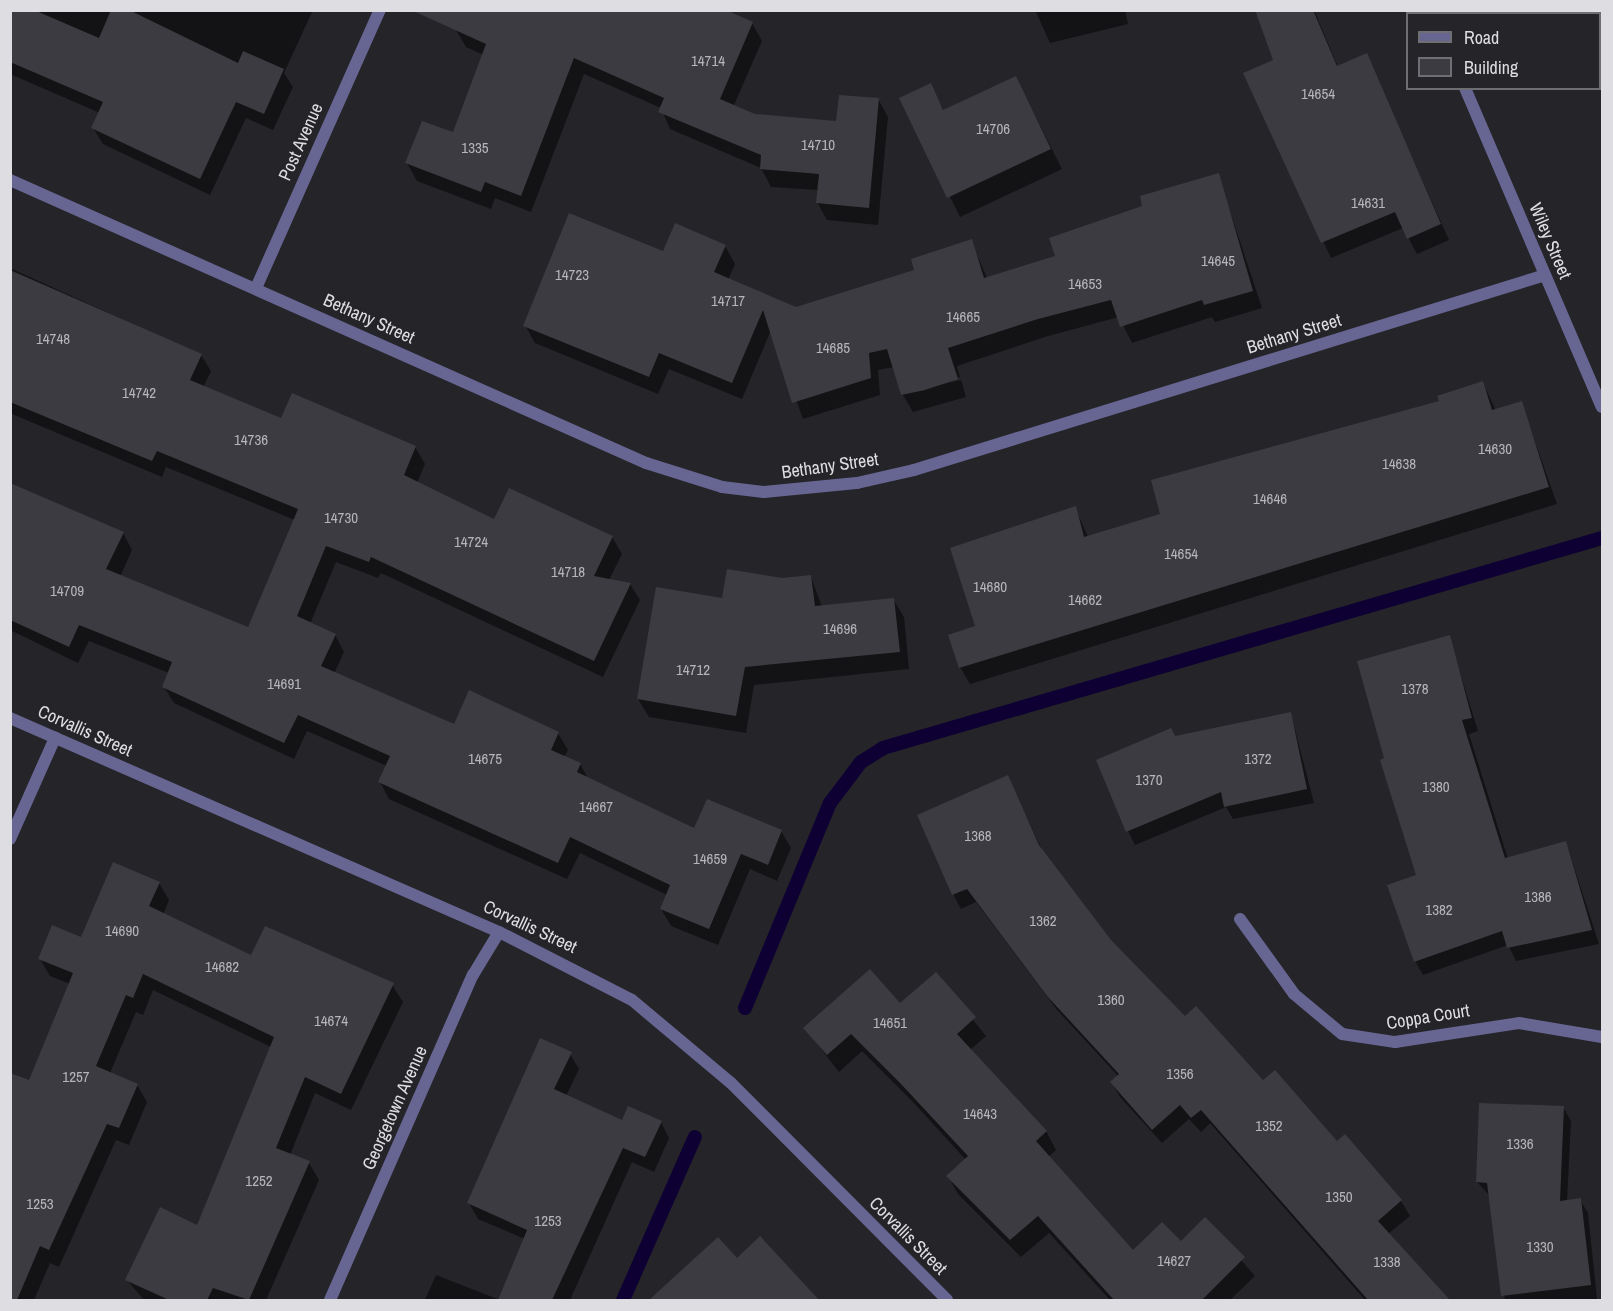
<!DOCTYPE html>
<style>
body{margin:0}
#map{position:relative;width:1613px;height:1311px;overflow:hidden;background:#242429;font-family:"Archivo Narrow",sans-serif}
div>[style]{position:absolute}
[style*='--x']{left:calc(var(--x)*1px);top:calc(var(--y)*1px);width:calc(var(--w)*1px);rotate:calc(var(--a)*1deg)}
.shadow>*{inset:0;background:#0007}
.stream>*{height:14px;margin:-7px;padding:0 7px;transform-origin:7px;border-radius:7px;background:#0f0034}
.building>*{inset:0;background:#3b3b41}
.street>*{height:12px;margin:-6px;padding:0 6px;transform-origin:6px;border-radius:6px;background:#676592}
span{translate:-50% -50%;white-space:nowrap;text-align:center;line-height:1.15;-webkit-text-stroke:5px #242429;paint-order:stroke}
.number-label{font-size:15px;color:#b5b5ba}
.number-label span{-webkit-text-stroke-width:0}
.street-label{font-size:18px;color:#dedee2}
.frame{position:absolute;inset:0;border:12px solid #dedee2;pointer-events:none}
.legend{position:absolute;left:1406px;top:12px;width:195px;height:78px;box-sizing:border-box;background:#242429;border:2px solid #6e6e73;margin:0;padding:8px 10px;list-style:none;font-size:18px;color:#dedee2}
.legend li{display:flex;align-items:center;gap:12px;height:30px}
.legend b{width:30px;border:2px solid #6e6e73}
</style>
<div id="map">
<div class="shadow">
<i style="clip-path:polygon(10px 10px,313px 10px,284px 73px,293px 87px,273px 130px,246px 118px,210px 195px,103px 144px,93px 128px,100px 113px,10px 74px)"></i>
<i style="clip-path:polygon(1035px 10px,1125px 10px,1128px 24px,1050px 43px)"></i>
<i style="clip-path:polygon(1256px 10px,1314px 10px,1338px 67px,1366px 55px,1449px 240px,1417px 254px,1403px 228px,1331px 258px,1245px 73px,1275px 61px)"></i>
<i style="clip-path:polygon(752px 23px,762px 41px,734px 105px,755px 115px,837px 122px,878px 99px,888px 117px,878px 225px,827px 220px,817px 202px,818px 190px,771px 187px,761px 168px,670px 129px,661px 108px,584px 74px,531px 212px,495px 198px,491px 209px,417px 181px,407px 163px,453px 134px,484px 55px,466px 47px,456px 30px)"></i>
<i style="clip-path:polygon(1016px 78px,1062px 169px,960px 217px,901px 98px,930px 85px,944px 111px)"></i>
<i style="clip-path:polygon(1218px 175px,1262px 308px,1215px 322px,1212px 317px,1132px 343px,1119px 317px,1048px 336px,957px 366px,960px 377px,904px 393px,961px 380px,966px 397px,913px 412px,903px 395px,894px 367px,878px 370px,880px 395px,803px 419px,771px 330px,742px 399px,669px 369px,658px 394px,535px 343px,525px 325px,664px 252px,725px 246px,735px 264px,728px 280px,796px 308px,916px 271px,971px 241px,987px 278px,1057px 257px,1144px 207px)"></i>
<i style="clip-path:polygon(10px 268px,201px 355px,211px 371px,203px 388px,282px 420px,415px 447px,425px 464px,417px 483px,495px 521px,612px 537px,622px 554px,609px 580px,630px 584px,640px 600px,603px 677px,381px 573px,378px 578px,336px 562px,310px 624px,335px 635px,344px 652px,334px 674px,454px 726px,558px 733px,568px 750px,564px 757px,580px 764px,589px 780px,695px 830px,781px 831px,791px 848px,777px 881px,750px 869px,718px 945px,671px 926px,661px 909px,667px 895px,580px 853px,567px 879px,389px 799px,380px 782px,387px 766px,307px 731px,294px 759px,174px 703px,164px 687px,169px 673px,89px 641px,78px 663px,10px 630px,10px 486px,123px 533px,132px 550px,120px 577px,249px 629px,295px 520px,166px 467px,162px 477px,12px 414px)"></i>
<i style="clip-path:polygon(1483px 383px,1496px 411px,1521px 402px,1557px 504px,970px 684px,960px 667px,977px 627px,1075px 508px,1088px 537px,1162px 515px)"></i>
<i style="clip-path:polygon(811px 577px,822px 607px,893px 599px,904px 617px,909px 669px,754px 685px,746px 733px,649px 717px,638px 699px,723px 600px,782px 580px)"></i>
<i style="clip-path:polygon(1449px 637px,1478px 731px,1469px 734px,1508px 859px,1566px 842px,1599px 944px,1516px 961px,1508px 945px,1423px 975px,1415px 961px,1418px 876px,1386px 759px)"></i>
<i style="clip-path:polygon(1291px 714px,1314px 803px,1233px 819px,1226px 807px,1135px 845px,1128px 831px,1175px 737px)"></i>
<i style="clip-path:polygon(1008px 777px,1043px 852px,1110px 941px,1185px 1018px,1263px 1083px,1336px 1143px,1344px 1136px,1401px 1201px,1410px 1216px,1388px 1234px,1447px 1300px,1365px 1300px,1210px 1123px,1201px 1132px,1189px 1119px,1162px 1143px,1120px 1097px,1112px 1083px,1119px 1077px,1058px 1011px,976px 902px,961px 909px,953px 894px)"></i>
<i style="clip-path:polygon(159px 883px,169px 900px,163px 915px,252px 957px,392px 985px,403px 1002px,351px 1110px,315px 1093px,290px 1155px,309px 1163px,319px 1180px,266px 1300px,144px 1300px,127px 1280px,198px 1227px,271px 1047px,153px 990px,143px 1015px,136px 1012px,110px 1073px,137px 1085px,147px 1102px,129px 1145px,116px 1140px,59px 1267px,50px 1263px,34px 1300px,10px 1300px,10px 1075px,30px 1082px,70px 984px,50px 976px,40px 959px,82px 939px)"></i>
<i style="clip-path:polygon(936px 974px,986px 1036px,970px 1050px,1046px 1131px,1056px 1150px,1048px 1157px,1133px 1252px,1181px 1243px,1205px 1219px,1255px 1276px,1230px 1300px,1110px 1300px,1049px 1233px,1021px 1257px,958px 1194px,948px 1176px,966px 1160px,913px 1102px,862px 1051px,839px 1072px,805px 1028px,900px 1005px)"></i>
<i style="clip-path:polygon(570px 1054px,579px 1069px,566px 1096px,623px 1122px,661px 1122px,669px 1138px,654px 1172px,632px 1162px,570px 1300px,425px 1300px,436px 1275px,500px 1300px,525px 1239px,478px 1219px,469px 1203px)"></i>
<i style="clip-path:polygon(1563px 1107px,1571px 1121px,1567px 1201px,1580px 1200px,1588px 1213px,1597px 1299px,1505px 1300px,1490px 1196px,1477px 1182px)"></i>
<i style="clip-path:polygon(760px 1239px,817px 1300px,653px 1299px,737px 1260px)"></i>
</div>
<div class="stream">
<i style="--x:745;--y:1008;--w:222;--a:-67.5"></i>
<i style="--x:830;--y:803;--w:51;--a:-52.9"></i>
<i style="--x:861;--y:762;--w:26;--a:-32"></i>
<i style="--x:883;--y:748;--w:749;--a:-16.28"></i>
<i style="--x:623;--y:1300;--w:178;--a:-66.2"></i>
</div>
<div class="building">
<i style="clip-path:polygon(10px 10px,34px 10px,99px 38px,111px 10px,129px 10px,238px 63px,243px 51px,284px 69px,264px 114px,236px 102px,200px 179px,91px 128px,103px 102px,10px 62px)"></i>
<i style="clip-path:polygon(411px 10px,726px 10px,753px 22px,720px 99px,755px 114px,836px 121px,839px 95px,879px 98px,869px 208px,816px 203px,819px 174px,760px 169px,761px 155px,658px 112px,664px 98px,574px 58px,521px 196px,485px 182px,481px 192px,405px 163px,422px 121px,453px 132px,486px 44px)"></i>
<i style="clip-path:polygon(1255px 10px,1313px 10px,1337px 66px,1367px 53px,1441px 224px,1407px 239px,1395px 212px,1321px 243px,1243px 73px,1273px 60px)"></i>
<i style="clip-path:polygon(1016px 76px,1051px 149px,947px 198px,899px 98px,931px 83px,943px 110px)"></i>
<i style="clip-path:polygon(1219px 173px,1253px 291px,1204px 305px,1202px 300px,1120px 327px,1111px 300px,1038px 319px,948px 348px,958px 379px,925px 390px,901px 395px,887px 349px,869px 353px,871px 378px,792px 403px,763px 310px,732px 383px,659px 353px,649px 377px,523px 326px,569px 213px,663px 251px,675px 223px,726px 245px,714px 272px,796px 307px,914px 270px,911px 259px,972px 239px,984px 278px,1055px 256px,1049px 238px,1142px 206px,1140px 196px)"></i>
<i style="clip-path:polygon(10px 270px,202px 354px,190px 380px,281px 418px,292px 393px,416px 446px,404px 475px,494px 519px,509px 488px,613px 536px,594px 576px,631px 583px,594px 661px,371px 557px,369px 562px,326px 546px,297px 616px,336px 634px,321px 666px,454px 724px,469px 690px,559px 732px,551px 750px,581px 763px,577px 772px,694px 828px,707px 799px,782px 830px,768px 865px,741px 854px,709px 929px,660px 909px,670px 885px,570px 837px,558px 863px,378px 782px,390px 756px,298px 715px,284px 743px,162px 687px,172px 662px,79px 625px,69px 647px,10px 620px,10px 483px,124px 532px,106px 569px,248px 627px,298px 509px,157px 451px,152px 461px,10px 402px)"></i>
<i style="clip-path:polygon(1483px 381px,1492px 410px,1522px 401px,1549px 487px,959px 668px,948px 635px,975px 626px,950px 548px,1076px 506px,1084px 537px,1160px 514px,1151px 480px,1439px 401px,1437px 396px)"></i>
<i style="clip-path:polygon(727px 569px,782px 578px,811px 575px,815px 606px,894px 598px,900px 652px,745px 667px,736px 716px,637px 699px,656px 587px,722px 598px)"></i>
<i style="clip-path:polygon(1450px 635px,1472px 718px,1462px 720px,1505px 858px,1566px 841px,1592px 930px,1507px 948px,1502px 931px,1414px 962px,1387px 885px,1416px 875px,1380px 760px,1384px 758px,1357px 661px)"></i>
<i style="clip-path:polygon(1291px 712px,1307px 789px,1224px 807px,1221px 792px,1126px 832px,1096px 760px,1171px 728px,1175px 736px)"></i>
<i style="clip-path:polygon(1008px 775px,1039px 845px,1111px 940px,1185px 1016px,1196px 1006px,1263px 1080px,1275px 1070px,1337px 1141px,1345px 1134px,1402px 1200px,1378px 1221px,1450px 1300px,1368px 1300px,1201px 1110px,1191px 1118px,1180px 1105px,1152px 1130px,1110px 1082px,1119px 1074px,1047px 996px,967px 889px,952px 895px,917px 815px)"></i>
<i style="clip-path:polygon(113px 862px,160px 882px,149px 906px,251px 955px,265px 926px,394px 983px,341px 1094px,305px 1077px,276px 1148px,310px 1161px,249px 1300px,213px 1288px,207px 1300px,169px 1300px,125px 1280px,160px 1207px,197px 1225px,274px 1037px,143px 974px,133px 998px,126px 995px,96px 1066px,138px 1084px,119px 1128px,107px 1124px,49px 1250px,40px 1246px,17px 1300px,10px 1300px,10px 1073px,29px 1080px,73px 973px,38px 959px,52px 925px,81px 937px)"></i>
<i style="clip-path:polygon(870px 969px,900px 1003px,936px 972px,976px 1017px,957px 1034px,1047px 1131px,1036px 1141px,1133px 1250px,1162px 1222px,1181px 1241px,1205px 1217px,1245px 1257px,1202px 1300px,1114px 1300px,1038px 1216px,1010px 1240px,946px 1176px,968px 1156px,901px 1084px,851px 1034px,827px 1055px,803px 1028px)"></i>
<i style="clip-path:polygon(540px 1038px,572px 1052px,554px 1089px,622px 1120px,628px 1106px,662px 1121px,645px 1157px,623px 1148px,552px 1300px,498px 1300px,527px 1230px,467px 1203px)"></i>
<i style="clip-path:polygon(1479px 1103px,1564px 1106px,1560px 1201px,1581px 1198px,1591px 1285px,1501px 1296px,1487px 1183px,1476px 1182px)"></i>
<i style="clip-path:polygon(760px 1236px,819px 1300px,649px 1300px,718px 1237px,737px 1258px)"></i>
</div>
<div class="street">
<i style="--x:1431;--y:10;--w:4;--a:63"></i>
<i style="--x:1465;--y:88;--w:347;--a:66.8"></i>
<i style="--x:10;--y:180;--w:696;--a:23.99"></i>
<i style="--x:646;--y:463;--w:80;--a:17.5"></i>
<i style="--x:722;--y:487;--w:42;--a:6.8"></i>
<i style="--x:764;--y:492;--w:93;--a:-5.5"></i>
<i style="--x:857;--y:483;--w:58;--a:-12.8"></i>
<i style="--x:914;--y:470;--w:660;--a:-17.17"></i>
<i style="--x:256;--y:288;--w:304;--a:-66"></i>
<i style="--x:10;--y:718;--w:534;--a:23.64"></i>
<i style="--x:499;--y:932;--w:149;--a:27.1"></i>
<i style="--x:632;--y:1000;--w:129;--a:40"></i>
<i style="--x:731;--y:1083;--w:306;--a:45.1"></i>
<i style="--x:10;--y:839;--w:111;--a:-66"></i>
<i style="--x:1240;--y:919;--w:92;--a:54.2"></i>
<i style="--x:1294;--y:994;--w:62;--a:39.8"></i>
<i style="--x:1342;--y:1034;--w:54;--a:8.6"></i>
<i style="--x:1395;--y:1042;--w:125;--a:-8.7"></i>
<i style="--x:1519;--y:1023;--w:84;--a:9.6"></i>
<i style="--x:330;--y:1300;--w:355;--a:-66.3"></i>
<i style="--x:473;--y:975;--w:50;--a:-58.8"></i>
</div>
<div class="number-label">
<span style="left:708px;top:61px">14714</span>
<span style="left:1318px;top:94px">14654</span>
<span style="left:993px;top:129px">14706</span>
<span style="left:818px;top:145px">14710</span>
<span style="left:475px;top:148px">1335</span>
<span style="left:1368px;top:203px">14631</span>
<span style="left:1218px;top:261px">14645</span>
<span style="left:572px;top:275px">14723</span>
<span style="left:1085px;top:284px">14653</span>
<span style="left:728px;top:301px">14717</span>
<span style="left:963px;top:317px">14665</span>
<span style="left:53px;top:339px">14748</span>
<span style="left:833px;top:348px">14685</span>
<span style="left:139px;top:393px">14742</span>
<span style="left:251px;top:440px">14736</span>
<span style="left:1495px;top:449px">14630</span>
<span style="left:1399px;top:464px">14638</span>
<span style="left:1270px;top:499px">14646</span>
<span style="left:341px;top:518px">14730</span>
<span style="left:471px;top:542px">14724</span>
<span style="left:1181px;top:554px">14654</span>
<span style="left:568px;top:572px">14718</span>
<span style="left:990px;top:587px">14680</span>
<span style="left:67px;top:591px">14709</span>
<span style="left:1085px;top:600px">14662</span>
<span style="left:840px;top:629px">14696</span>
<span style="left:693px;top:670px">14712</span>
<span style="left:284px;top:684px">14691</span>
<span style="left:1415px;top:689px">1378</span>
<span style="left:485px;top:759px">14675</span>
<span style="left:1258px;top:759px">1372</span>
<span style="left:1149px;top:780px">1370</span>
<span style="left:1436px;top:787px">1380</span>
<span style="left:596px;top:807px">14667</span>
<span style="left:978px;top:836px">1368</span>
<span style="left:710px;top:859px">14659</span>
<span style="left:1538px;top:897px">1386</span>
<span style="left:1439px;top:910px">1382</span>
<span style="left:1043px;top:921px">1362</span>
<span style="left:122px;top:931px">14690</span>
<span style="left:222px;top:967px">14682</span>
<span style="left:1111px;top:1000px">1360</span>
<span style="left:331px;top:1021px">14674</span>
<span style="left:890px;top:1023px">14651</span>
<span style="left:1180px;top:1074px">1356</span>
<span style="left:76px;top:1077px">1257</span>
<span style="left:980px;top:1114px">14643</span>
<span style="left:1269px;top:1126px">1352</span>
<span style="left:1520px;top:1144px">1336</span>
<span style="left:259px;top:1181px">1252</span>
<span style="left:1339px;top:1197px">1350</span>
<span style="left:40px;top:1204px">1253</span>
<span style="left:548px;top:1221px">1253</span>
<span style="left:1540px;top:1247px">1330</span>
<span style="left:1174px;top:1261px">14627</span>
<span style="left:1387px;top:1262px">1338</span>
</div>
<div class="street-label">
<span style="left:301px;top:142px;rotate:-66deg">Post Avenue</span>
<span style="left:1550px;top:241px;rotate:67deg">Wiley Street</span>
<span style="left:369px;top:319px;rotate:24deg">Bethany Street</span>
<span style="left:1294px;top:334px;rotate:-17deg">Bethany Street</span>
<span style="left:830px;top:466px;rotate:-8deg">Bethany Street</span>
<span style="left:85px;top:731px;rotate:24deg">Corvallis Street</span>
<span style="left:530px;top:927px;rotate:25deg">Corvallis Street</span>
<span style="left:1428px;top:1017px;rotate:-9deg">Coppa Court</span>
<span style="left:395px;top:1108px;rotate:-66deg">Georgetown Avenue</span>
<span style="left:908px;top:1236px;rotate:45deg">Corvallis Street</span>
</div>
<div class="frame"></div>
<ul class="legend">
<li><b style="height:8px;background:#676592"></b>Road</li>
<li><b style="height:16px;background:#3b3b41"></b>Building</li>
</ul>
</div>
